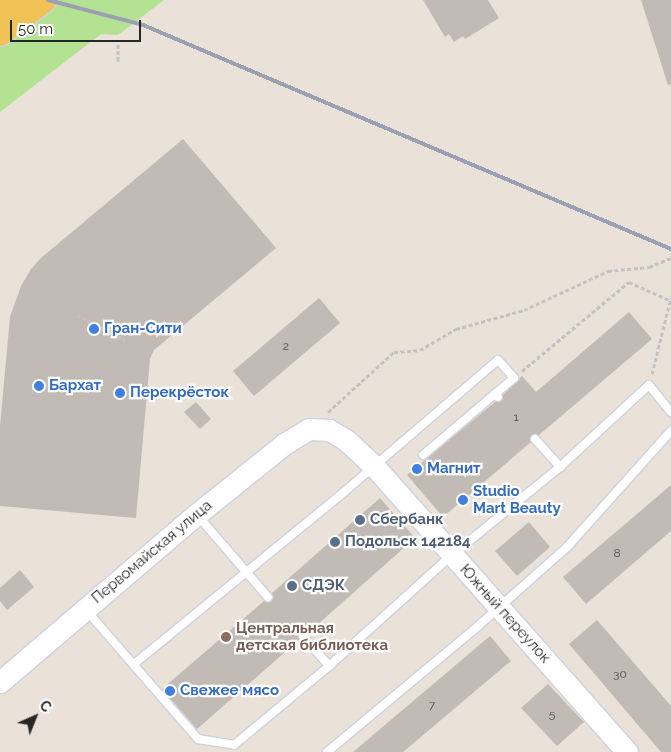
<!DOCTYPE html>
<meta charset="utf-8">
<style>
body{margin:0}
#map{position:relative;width:671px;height:752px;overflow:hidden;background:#eae1d8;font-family:Raleway,sans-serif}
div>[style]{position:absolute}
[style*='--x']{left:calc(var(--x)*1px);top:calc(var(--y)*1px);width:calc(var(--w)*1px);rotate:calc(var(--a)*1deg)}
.green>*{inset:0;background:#b3e293}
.building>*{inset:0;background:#c2bbb5}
.path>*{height:3px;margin-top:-1.5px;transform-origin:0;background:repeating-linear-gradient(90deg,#c3c3c3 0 4px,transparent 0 6.5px)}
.roads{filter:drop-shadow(1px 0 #cdd2e1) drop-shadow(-1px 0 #cdd2e1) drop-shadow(0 1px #cdd2e1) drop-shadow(0 -1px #cdd2e1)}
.lane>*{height:8px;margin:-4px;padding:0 4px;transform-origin:4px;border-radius:4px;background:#fff}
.secondary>*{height:21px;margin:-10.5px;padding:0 10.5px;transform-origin:10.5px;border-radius:10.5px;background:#fff}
.primary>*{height:24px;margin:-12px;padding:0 12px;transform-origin:12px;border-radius:12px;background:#f1c356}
.rail>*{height:4px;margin:-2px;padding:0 2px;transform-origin:2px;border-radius:2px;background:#9ba0b2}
.dots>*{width:14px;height:14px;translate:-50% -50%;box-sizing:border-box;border:2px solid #fff;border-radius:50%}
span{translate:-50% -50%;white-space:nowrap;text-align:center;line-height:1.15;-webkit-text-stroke:4.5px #fff;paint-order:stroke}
.number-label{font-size:12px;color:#4e4c4a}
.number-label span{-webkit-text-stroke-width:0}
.shop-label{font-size:15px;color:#366cbe;font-weight:700}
.left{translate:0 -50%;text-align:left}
.service-label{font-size:15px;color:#4e5e75;font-weight:700}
.street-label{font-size:15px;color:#272727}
.education-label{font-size:15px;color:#785e54;font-weight:700}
.north{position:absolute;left:10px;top:692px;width:50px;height:50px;-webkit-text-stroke:4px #fff;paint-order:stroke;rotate:44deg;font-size:14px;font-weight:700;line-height:20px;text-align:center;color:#272727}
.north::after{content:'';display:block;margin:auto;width:18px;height:22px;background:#272727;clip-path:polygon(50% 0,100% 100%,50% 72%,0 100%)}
.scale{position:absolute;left:10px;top:20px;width:131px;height:22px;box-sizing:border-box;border:2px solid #272727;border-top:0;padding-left:6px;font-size:15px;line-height:18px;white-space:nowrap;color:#272727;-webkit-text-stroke:4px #fff;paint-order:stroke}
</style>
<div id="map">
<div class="green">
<i style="clip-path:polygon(56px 0,164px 0,118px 35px,101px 34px,0 112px,0 44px)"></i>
</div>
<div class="building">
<i style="clip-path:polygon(423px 0,488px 0,499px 18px,465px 39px,463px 36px,454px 42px,449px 34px,445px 37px)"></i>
<i style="clip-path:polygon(641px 0,671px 0,671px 84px,668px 85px)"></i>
<i style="clip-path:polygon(183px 139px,276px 248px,154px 350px,150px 359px,136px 518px,0 506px,0 426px,10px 317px,21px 286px,31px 269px,41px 258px)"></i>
<i style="clip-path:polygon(319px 298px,340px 323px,254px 396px,233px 371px)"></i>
<i style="clip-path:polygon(629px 312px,652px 339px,539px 435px,532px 435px,531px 442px,443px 517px,407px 475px,495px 402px,502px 401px,503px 395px,522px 376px,536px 392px)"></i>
<i style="clip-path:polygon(196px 402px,211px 419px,200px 429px,184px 412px)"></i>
<i style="clip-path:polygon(671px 485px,671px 531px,586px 604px,563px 577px)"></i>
<i style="clip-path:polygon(380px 498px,415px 538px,308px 633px,302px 630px,299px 632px,299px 640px,197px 729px,162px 689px,264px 601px,271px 602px,273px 598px,272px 593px)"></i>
<i style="clip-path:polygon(529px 522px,550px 547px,517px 576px,495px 551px)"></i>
<i style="clip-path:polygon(20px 570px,34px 587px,7px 610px,0 601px,0 588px)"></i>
<i style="clip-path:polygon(597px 620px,671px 706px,671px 752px,661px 752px,569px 644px)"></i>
<i style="clip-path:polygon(490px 636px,511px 661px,403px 752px,353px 752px)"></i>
<i style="clip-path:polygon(548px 684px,584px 722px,557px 746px,521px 708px)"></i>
</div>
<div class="path">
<i style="--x:118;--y:44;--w:19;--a:90"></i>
<i style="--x:77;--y:315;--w:54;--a:27.5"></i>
<i style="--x:522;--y:371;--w:139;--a:-39.8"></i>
<i style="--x:629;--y:282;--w:46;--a:24.3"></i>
<i style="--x:652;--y:374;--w:79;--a:-76.1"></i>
<i style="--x:328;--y:412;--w:89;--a:-42.3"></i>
<i style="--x:394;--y:352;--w:26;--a:-4"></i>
<i style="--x:420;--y:350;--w:42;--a:-30.3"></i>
<i style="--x:456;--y:329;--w:71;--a:-15.6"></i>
<i style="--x:524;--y:310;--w:93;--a:-24.9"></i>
<i style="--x:608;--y:271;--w:41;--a:-5.6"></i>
<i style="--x:649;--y:267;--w:24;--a:-22"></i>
</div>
<div class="roads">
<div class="lane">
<i style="--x:535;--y:439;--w:38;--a:48"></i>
<i style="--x:423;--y:455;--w:94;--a:-40.3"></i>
<i style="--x:198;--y:516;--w:107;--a:49.2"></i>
<i style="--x:86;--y:610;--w:171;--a:49"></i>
<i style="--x:198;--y:739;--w:36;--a:9"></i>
<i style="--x:234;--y:745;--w:124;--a:-39.7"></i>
<i style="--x:329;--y:666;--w:166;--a:-42.1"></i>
<i style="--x:452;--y:555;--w:139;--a:-39.2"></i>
<i style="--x:560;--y:467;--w:121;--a:-42.7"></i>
<i style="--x:649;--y:385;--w:35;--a:51"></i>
<i style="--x:303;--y:636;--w:40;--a:49"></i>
<i style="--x:134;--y:664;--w:262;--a:-39.3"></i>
<i style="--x:337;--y:498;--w:212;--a:-40.6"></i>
<i style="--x:498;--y:360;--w:24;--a:48"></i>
<i style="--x:514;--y:378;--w:25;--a:140"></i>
<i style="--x:495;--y:394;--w:4;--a:45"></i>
<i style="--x:327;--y:752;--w:197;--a:-39.8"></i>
<i style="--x:478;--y:626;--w:120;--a:-41.6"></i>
<i style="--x:568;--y:546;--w:154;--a:-48.2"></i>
</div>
<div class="secondary">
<i style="--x:0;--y:682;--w:259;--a:-40.5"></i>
<i style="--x:197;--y:514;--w:112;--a:-38.8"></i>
<i style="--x:284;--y:444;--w:29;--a:-31"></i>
<i style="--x:309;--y:429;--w:20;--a:3"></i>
<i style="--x:329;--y:430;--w:20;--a:30"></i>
<i style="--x:346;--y:440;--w:38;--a:43"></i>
<i style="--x:374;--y:466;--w:382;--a:48.5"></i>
</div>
<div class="primary">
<i style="--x:0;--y:9;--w:15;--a:-37"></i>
<i style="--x:0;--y:34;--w:56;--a:-37.1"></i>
</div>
</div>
<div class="rail">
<i style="--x:48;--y:0;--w:98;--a:14.7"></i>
<i style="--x:143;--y:25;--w:574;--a:22.99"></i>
</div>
<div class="dots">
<i style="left:94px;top:329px;background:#3f7fe0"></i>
<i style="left:39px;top:386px;background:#3f7fe0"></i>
<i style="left:120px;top:393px;background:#3f7fe0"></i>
<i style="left:417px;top:469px;background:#3f7fe0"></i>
<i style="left:463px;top:500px;background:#3f7fe0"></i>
<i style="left:360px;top:520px;background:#5c6f8a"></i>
<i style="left:335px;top:542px;background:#5c6f8a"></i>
<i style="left:292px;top:586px;background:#5c6f8a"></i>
<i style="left:226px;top:637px;background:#8d6e63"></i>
<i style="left:170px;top:691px;background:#3f7fe0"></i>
</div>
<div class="number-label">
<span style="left:286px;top:347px">2</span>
<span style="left:516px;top:418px">1</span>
<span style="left:617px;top:554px">8</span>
<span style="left:620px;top:675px">30</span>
<span style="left:432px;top:706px">7</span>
<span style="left:552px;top:715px">5</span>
</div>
<div class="shop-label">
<span class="left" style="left:104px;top:329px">Гран-Сити</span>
<span class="left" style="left:49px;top:386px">Бархат</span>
<span class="left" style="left:130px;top:393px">Перекрёсток</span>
<span class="left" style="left:427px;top:469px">Магнит</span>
<span class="left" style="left:473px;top:500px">Studio<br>Mart Beauty</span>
<span class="left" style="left:180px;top:691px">Свежее мясо</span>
</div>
<div class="service-label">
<span class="left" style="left:370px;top:520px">Сбербанк</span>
<span class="left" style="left:345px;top:542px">Подольск 142184</span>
<span class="left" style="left:302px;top:586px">СДЭК</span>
</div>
<div class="street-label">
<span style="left:152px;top:552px;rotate:-40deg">Первомайская улица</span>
<span style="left:505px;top:614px;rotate:48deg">Южный переулок</span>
</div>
<div class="education-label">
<span class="left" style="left:236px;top:637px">Центральная<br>детская библиотека</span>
</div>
<div class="north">С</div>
<div class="scale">50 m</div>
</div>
